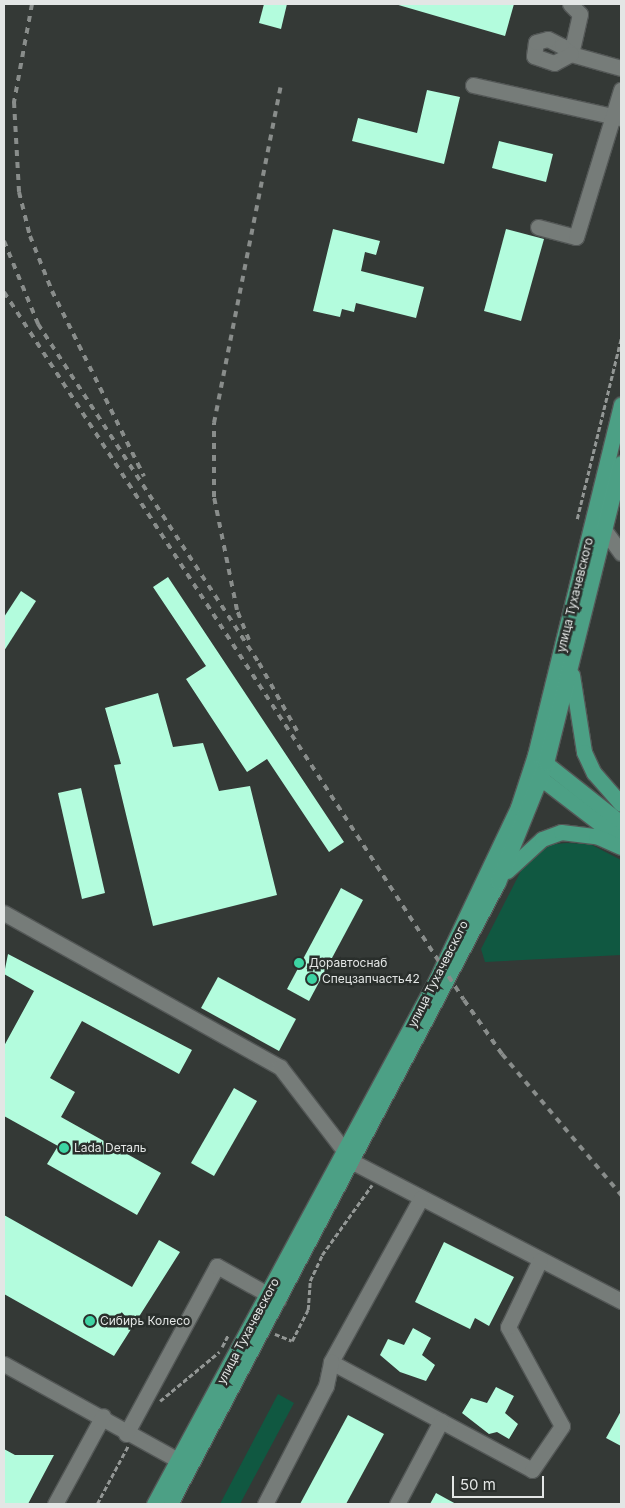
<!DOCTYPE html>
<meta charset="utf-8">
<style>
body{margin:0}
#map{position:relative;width:625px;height:1508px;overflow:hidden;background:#343936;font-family:Inter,sans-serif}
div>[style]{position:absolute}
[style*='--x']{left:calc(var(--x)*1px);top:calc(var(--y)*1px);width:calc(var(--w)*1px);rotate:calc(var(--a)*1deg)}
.green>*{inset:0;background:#105841}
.building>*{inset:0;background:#b3fcdd}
.path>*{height:2.5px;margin-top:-1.25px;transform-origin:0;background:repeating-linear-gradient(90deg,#939795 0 5px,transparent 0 7.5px)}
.roads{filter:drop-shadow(1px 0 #535756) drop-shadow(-1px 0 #535756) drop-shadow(0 1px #535756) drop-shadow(0 -1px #535756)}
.minor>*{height:15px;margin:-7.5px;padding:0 7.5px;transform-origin:7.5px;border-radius:7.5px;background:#767c79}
.major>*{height:15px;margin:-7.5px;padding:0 7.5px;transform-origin:7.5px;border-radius:7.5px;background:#4ca085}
.rail>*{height:4px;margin-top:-2px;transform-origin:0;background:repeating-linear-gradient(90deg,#898d8b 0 6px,transparent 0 12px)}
.dots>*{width:14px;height:14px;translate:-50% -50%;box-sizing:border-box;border:2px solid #2a2f2c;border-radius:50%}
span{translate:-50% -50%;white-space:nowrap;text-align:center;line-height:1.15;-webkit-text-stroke:5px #2a2f2c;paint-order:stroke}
.street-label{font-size:12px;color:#e3e6e5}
.poi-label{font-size:12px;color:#e3e6e5}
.left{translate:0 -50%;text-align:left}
.frame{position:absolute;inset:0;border:5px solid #e3e6e5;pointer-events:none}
.scale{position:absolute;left:452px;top:1476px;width:92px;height:22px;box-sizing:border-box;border:2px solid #e3e6e5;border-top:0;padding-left:6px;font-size:15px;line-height:18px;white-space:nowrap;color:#e3e6e5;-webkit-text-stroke:4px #2a2f2c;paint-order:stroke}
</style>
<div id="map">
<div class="green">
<i style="clip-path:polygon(566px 843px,590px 844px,621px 860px,621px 955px,485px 962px,481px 949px,529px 855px,546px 845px)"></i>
<i style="clip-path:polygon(278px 1394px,294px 1403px,240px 1504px,220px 1504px)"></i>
</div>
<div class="building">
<i style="clip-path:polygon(264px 4px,287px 4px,281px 29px,259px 23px)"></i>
<i style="clip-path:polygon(395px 4px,514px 4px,505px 36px)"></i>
<i style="clip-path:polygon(427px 90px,460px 97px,444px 164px,352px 141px,358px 118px,417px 133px)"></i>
<i style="clip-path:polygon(499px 141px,553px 154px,546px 182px,492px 168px)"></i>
<i style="clip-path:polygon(333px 229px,380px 241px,376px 255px,365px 252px,361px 271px,424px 287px,416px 318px,356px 303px,354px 312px,342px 309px,340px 317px,313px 311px)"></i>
<i style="clip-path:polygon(506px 229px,544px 239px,521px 321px,484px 311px)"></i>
<i style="clip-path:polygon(168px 577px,344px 842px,329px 852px,267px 759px,247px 772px,186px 679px,206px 666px,153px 587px)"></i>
<i style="clip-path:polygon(21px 591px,36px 601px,4px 651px,4px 617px)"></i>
<i style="clip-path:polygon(158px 693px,173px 747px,203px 743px,219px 791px,250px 786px,277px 895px,153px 926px,114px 765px,121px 764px,105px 708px)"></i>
<i style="clip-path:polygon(81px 788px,105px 893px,82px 899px,58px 793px)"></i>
<i style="clip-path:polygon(341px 888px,363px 900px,309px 1001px,287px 989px)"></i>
<i style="clip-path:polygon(8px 954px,192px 1050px,179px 1074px,82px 1021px,50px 1078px,75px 1092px,61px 1117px,161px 1173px,137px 1215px,47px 1164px,58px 1146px,4px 1116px,4px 1046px,34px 991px,4px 974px)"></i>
<i style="clip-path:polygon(218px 977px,296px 1019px,279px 1051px,201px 1008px)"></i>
<i style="clip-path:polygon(234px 1088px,257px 1101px,214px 1176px,191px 1163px)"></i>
<i style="clip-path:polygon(4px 1215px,132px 1287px,159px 1240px,180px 1252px,114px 1356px,4px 1294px)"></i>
<i style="clip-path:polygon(444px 1242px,514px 1277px,489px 1326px,475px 1318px,470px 1329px,415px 1302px)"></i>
<i style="clip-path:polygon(413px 1328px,431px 1338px,422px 1355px,435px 1365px,426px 1381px,400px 1372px,380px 1355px,388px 1339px,404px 1345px)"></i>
<i style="clip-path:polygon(496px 1387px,514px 1396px,505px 1413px,518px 1424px,509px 1439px,497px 1432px,489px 1434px,462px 1413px,471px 1398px,487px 1403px)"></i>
<i style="clip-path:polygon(621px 1411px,621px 1446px,606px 1438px)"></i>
<i style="clip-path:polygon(348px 1415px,384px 1434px,346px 1504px,300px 1504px)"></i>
<i style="clip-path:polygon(4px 1449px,15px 1455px,54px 1455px,28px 1504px,4px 1504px)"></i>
<i style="clip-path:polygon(436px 1493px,456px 1504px,430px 1504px)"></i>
</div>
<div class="path">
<i style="--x:577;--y:519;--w:186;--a:-76.3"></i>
<i style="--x:275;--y:1334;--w:18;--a:22"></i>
<i style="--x:292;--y:1341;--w:35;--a:-63"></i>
<i style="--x:308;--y:1310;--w:29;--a:-86"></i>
<i style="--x:310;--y:1281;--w:29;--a:-65"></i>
<i style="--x:322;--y:1255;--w:86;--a:-54.5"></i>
<i style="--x:222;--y:1347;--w:13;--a:-63"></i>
<i style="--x:160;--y:1401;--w:77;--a:-39.7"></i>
<i style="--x:97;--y:1504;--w:66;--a:-61.9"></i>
</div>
<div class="roads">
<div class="minor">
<i style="--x:570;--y:4;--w:14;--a:45"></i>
<i style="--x:580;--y:14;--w:41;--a:102.7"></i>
<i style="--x:571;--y:54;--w:52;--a:15.6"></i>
<i style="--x:548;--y:39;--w:16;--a:27"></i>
<i style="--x:562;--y:46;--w:12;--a:42"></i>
<i style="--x:571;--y:54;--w:19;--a:152"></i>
<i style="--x:554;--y:63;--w:21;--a:-161"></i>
<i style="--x:534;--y:56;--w:14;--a:-82"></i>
<i style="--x:536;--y:42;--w:12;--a:-14"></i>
<i style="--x:473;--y:85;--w:152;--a:12.6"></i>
<i style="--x:538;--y:227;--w:39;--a:15"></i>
<i style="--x:576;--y:237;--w:154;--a:-73"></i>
<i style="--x:605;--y:531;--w:27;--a:54"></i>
<i style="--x:4;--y:913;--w:316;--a:29.2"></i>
<i style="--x:280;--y:1067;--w:120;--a:52.5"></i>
<i style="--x:353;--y:1162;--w:302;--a:27.4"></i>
<i style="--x:421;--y:1198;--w:187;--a:118.8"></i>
<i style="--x:331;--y:1362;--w:228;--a:28.2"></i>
<i style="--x:532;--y:1470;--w:53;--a:-55.7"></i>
<i style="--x:562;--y:1426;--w:113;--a:-118.6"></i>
<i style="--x:508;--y:1327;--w:74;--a:-64.5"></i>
<i style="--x:4;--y:1364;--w:211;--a:28.9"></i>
<i style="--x:126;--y:1434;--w:191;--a:-61.6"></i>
<i style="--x:217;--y:1266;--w:70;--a:29.1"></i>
<i style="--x:55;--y:1504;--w:100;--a:-61.4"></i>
<i style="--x:265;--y:1504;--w:133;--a:-62.7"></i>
<i style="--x:326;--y:1386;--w:25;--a:-78"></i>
<i style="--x:397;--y:1504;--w:94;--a:-62.1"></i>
</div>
<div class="major">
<i style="--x:572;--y:675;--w:78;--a:81.1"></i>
<i style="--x:584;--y:752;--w:23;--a:65"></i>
<i style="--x:594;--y:773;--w:41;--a:48.9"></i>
<i style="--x:538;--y:757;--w:106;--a:38.5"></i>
<i style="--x:534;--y:773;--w:110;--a:37.6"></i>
<i style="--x:507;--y:871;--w:47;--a:-42.4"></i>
<i style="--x:542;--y:839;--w:20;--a:-20"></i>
<i style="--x:561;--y:832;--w:35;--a:7"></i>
<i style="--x:596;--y:836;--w:27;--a:24"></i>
<i style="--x:154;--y:1504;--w:595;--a:-61.71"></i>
<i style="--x:436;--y:980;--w:191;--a:-64.6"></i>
<i style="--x:518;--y:807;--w:55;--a:-71.9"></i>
<i style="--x:535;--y:755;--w:361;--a:-76.2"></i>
<i style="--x:170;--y:1504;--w:703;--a:-62.2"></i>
<i style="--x:498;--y:882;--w:128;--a:-68"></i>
<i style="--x:546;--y:763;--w:309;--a:-76"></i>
</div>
</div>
<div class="rail">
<i style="--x:32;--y:4;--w:100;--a:100.4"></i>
<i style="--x:14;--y:102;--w:90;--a:86.8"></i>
<i style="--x:19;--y:192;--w:45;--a:76"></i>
<i style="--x:30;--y:236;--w:59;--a:68.2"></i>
<i style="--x:52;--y:291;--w:207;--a:63.6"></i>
<i style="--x:4;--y:241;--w:90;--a:67.7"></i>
<i style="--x:38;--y:324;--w:405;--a:56.9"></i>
<i style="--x:259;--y:663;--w:78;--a:60.8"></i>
<i style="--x:4;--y:292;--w:844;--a:56.99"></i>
<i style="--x:464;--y:1000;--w:66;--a:54.9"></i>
<i style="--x:502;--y:1054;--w:185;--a:49.8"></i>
<i style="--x:249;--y:640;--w:32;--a:-112"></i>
<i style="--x:237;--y:610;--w:115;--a:-101.5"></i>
<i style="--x:214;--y:497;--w:74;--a:-90"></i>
<i style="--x:214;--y:423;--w:344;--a:-78.8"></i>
</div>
<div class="dots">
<i style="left:299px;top:963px;background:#3dd4a3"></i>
<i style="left:312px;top:979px;background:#3dd4a3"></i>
<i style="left:64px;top:1148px;background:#3dd4a3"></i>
<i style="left:90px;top:1321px;background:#3dd4a3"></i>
</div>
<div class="street-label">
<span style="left:575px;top:595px;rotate:-76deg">улица Тухачевского</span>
<span style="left:438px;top:974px;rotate:-63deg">улица Тухачевского</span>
<span style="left:248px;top:1331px;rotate:-62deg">улица Тухачевского</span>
</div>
<div class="poi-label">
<span class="left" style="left:309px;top:963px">Доравтоснаб</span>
<span class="left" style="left:322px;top:979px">Спецзапчасть42</span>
<span class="left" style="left:74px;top:1148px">Lada Dеталь</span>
<span class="left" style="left:100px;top:1321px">Сибирь Колесо</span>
</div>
<div class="frame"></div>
<div class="scale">50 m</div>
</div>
